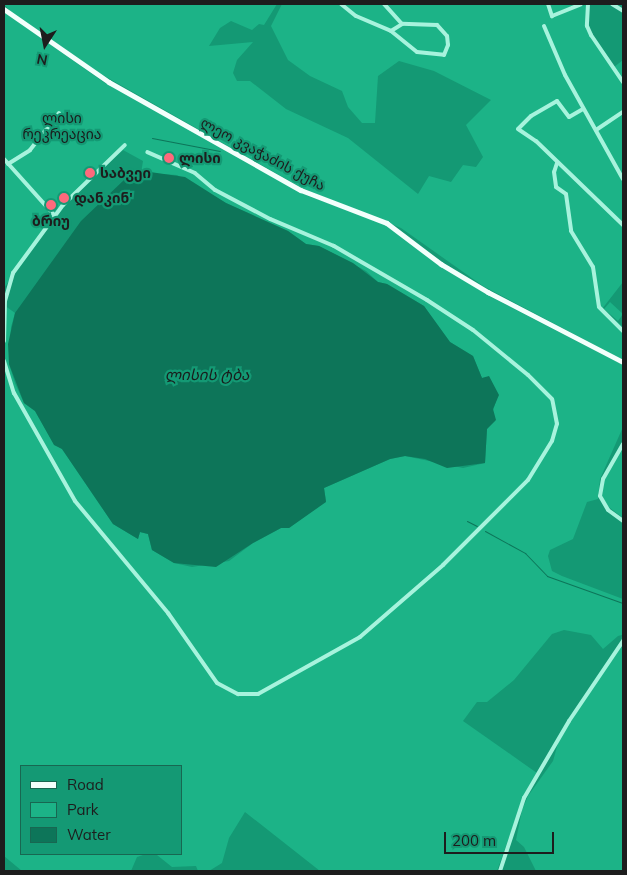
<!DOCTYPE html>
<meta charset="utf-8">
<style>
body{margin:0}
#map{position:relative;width:627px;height:875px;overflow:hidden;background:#149974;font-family:Mulish,"Noto Sans Georgian",sans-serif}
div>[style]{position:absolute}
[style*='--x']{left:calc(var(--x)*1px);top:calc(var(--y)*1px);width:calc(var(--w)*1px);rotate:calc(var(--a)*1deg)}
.green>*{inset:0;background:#1cb387}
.water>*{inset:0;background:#0d7559}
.stream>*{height:1px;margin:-0.5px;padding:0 0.5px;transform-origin:0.5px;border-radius:0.5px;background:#0d7559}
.minor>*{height:4px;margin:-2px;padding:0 2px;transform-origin:2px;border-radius:2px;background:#a7f3dd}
.major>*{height:4.5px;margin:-2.25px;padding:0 2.25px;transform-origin:2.25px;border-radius:2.25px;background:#f3fffc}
.dots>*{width:14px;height:14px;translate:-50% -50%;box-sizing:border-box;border:2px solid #149974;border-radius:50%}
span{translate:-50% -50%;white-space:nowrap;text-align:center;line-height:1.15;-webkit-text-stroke:4.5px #149974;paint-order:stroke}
.park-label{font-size:14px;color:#1a1d1c}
.street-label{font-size:14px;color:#1d1d1d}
.poi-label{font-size:14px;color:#1d1d1d;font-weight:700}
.left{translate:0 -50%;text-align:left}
.water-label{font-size:15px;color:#191d1c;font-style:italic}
.frame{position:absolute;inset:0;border:5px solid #1d1d1d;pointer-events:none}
.legend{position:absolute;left:20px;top:765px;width:162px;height:90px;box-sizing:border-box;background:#149974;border:1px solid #186751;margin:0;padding:6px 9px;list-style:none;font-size:15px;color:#1d1d1d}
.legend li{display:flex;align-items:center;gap:10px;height:25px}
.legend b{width:25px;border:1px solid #186751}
.north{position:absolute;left:20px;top:20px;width:50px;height:50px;-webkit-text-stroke:4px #149974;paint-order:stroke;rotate:191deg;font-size:14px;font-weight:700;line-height:20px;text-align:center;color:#1d1d1d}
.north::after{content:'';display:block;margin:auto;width:18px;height:22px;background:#1d1d1d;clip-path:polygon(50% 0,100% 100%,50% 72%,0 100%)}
.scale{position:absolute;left:444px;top:832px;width:110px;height:22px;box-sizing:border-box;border:2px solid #1d1d1d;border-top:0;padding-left:6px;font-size:15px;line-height:18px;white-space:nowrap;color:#1d1d1d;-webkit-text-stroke:4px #149974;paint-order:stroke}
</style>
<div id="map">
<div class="green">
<i style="clip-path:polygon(4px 4px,277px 4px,264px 25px,259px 24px,252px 30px,231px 21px,220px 28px,209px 46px,253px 42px,237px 60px,233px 73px,237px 81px,250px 81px,286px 109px,348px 138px,418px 194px,429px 176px,451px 182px,463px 165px,476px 167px,483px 157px,466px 125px,491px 100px,434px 71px,399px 61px,378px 76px,375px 123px,362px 123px,348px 107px,342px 91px,310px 76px,288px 60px,271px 26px,282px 4px,577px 4px,552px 14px,588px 4px,587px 16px,591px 35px,614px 67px,623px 60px,623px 282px,602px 309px,623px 327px,623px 360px,483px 286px,401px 228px,302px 188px,101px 74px,11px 12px)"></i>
<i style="clip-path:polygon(evenodd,4px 12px,105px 83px,308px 196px,386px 224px,487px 295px,623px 365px,623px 427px,600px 479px,598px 499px,587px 502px,573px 539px,550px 550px,548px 556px,552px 571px,562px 576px,623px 599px,623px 638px,621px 641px,622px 635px,618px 636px,603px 649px,591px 635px,564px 630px,552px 634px,514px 680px,487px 702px,477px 702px,463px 721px,537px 773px,525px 793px,497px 871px,320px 871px,245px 812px,229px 838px,222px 863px,209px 871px,198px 871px,196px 866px,172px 867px,157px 855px,146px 854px,137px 857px,131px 871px,22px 871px,4px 856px,4px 305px,15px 313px,11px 327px,9px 364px,15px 383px,24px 403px,35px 411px,54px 444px,62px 449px,113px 524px,138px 539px,140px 532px,148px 534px,152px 550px,174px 563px,192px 567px,229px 561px,253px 543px,281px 528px,289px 528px,326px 501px,324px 488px,390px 459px,405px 456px,463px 468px,485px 463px,487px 429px,498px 395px,489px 377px,482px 378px,473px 356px,450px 342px,424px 306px,387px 284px,378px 282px,366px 271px,319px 246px,306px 244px,288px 231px,226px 203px,177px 175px,141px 173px,143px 161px,123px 150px,66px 204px,4px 288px,4px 12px,21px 766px,181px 766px,181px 854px,21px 854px,21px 766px)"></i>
<i style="clip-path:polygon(610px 302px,623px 314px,618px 321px,604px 309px)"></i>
<i style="clip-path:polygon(623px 448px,623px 518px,606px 505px,602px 495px,604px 481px)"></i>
<i style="clip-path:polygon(623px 643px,623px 871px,536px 871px,524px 847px,516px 840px,522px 810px,528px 796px,553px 761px,558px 743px,575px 715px)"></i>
</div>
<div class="water">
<i style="clip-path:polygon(150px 172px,185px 177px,226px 203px,288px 231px,306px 244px,319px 246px,353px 263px,378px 282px,387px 284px,424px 306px,450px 342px,473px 356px,482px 378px,489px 376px,499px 395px,493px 409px,496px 420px,487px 429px,485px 463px,447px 468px,425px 459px,405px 456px,390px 459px,324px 488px,326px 502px,289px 528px,281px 528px,253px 543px,216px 567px,174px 563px,152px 550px,148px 534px,140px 532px,138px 539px,113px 524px,62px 449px,54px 445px,35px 411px,24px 403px,9px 364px,8px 344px,15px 313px,81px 221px,124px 180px)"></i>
</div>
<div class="stream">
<i style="--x:152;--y:138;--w:69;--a:10.8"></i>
<i style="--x:467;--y:521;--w:11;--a:27"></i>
<i style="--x:485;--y:531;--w:46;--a:28.8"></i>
<i style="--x:525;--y:553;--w:32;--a:46"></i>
<i style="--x:547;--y:576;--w:81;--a:19.6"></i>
</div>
<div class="minor">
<i style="--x:341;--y:4;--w:19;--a:39"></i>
<i style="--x:356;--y:16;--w:38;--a:23"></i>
<i style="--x:391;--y:31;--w:33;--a:39"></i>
<i style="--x:417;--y:52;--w:27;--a:6"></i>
<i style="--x:444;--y:55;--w:11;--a:-68"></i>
<i style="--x:448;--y:45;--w:9;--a:-96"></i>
<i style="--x:447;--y:36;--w:15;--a:-132"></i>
<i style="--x:437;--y:25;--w:35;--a:-178"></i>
<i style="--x:402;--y:24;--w:27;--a:-132"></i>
<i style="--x:548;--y:4;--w:13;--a:72"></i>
<i style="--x:552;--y:16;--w:31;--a:-22"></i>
<i style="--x:588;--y:4;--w:22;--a:93"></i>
<i style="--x:587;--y:26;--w:10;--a:66"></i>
<i style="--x:591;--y:35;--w:57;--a:55.8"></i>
<i style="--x:612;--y:4;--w:13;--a:32"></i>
<i style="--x:544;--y:26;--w:53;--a:66.8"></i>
<i style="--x:565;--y:75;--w:119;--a:60.9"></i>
<i style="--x:391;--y:31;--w:13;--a:-32"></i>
<i style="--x:583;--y:109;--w:16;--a:150"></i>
<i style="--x:569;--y:117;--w:20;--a:-127"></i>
<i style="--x:557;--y:101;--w:30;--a:150"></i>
<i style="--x:531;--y:116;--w:18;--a:135"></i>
<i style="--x:518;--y:129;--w:22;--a:34"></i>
<i style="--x:536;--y:141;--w:121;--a:44"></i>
<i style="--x:596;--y:130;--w:32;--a:-34"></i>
<i style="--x:4;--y:159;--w:76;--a:48.2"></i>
<i style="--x:557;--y:163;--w:9;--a:108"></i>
<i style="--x:554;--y:172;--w:15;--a:82"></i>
<i style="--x:556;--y:187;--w:12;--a:35"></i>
<i style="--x:566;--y:194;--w:37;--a:82"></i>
<i style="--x:571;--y:231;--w:42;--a:58.6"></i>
<i style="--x:593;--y:267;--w:40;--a:81.5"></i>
<i style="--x:599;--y:307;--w:34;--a:45"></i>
<i style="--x:8;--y:164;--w:26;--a:-32"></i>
<i style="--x:30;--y:150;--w:47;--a:-51.9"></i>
<i style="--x:4;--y:341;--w:40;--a:-88.6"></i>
<i style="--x:5;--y:301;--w:29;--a:-74"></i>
<i style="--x:13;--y:273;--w:84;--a:-53.7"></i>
<i style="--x:63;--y:205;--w:86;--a:-44.1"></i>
<i style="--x:4;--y:361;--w:34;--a:73"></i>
<i style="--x:14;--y:393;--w:124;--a:60.5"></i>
<i style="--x:75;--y:501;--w:146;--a:50.3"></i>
<i style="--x:168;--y:613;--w:85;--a:55"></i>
<i style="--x:217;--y:683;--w:24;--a:28"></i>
<i style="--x:238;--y:694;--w:20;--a:0"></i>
<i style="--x:258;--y:694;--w:117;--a:-29.2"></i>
<i style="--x:360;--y:637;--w:110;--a:-40.9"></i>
<i style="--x:443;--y:565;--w:120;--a:-45"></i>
<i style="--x:528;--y:480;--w:46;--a:-58.4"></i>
<i style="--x:552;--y:441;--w:18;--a:-74"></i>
<i style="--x:557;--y:424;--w:25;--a:-101"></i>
<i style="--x:552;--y:399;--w:34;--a:-135"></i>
<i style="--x:528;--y:375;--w:71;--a:-140.7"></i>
<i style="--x:473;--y:330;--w:55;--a:-146.9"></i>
<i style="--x:427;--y:300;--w:108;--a:-149.9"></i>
<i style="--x:334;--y:246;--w:69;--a:-157.1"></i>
<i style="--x:270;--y:219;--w:62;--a:-152.2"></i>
<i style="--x:215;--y:190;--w:26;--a:-140"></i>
<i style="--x:195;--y:173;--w:52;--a:-156.4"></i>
<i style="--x:623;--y:444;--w:40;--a:119.7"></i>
<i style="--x:603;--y:479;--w:17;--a:100"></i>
<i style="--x:600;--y:496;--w:16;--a:60"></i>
<i style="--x:608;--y:510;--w:19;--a:36"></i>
<i style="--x:500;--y:871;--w:77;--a:-71.8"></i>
<i style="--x:524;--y:798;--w:89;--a:-59.7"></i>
<i style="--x:569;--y:721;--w:97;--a:-56"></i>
</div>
<div class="major">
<i style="--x:4;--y:9;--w:128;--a:34.8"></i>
<i style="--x:109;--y:82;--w:220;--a:29.4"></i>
<i style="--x:301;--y:190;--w:92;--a:21"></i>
<i style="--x:387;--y:223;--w:68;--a:37.2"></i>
<i style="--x:441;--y:264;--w:55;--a:30.8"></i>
<i style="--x:488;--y:292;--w:152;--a:27.4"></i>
</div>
<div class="dots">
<i style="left:169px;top:158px;background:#ff697c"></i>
<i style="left:90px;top:173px;background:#ff697c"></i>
<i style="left:64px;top:198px;background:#ff697c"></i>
<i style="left:51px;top:205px;background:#ff697c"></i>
</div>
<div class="park-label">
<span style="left:62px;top:126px">ლისი<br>რეკრეაცია</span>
</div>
<div class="street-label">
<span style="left:263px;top:154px;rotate:28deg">ლეო კვაჭაძის ქუჩა</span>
</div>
<div class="poi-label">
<span class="left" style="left:179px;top:158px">ლისი</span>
<span class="left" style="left:100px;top:173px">საბვეი</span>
<span class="left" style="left:74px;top:198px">დანკინ'</span>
<span style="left:51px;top:221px">ბრიუ</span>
</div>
<div class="water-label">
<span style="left:207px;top:375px">ლისის ტბა</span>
</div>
<div class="frame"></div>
<ul class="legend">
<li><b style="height:6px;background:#f3fffc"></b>Road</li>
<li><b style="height:14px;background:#1cb387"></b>Park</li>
<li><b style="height:14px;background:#0d7559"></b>Water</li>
</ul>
<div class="north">N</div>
<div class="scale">200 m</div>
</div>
